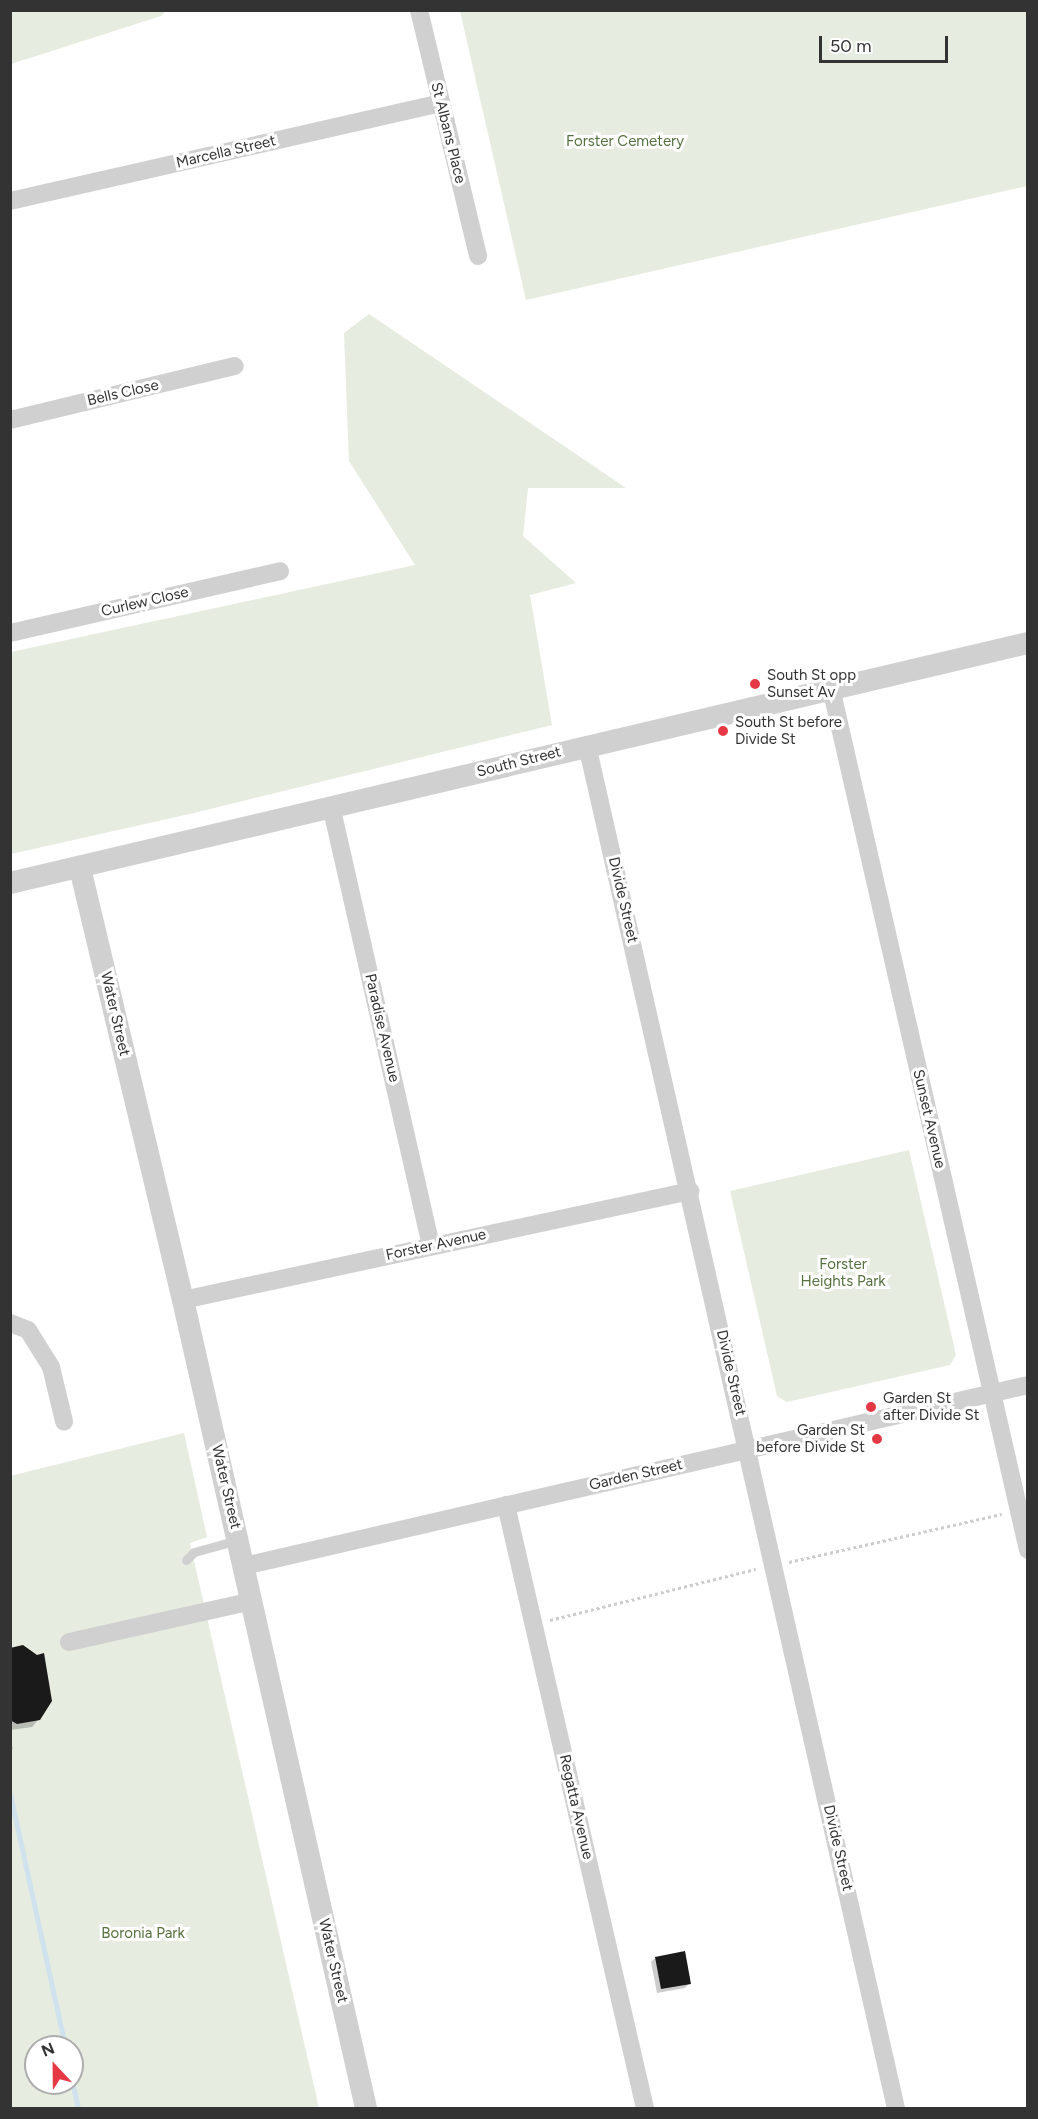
<!DOCTYPE html>
<style>
body{margin:0}
#map{position:relative;width:1038px;height:2119px;overflow:hidden;background:#fff;font-family:Figtree,sans-serif}
div>[style]{position:absolute}
[style*='--x']{left:calc(var(--x)*1px);top:calc(var(--y)*1px);width:calc(var(--w)*1px);rotate:calc(var(--a)*1deg)}
.green>*{inset:0;background:#e6ecdf}
.shadow>*{inset:0;background:#0003}
.stream>*{height:5px;margin:-2.5px;padding:0 2.5px;transform-origin:2.5px;border-radius:2.5px;background:#cfe2ee}
.building>*{inset:0;background:#1a1a1a}
.path>*{height:3px;margin-top:-1.5px;transform-origin:0;background:repeating-linear-gradient(90deg,#cdcdcd 0 3px,transparent 0 6px)}
.service>*{height:9px;margin:-4.5px;padding:0 4.5px;transform-origin:4.5px;border-radius:4.5px;background:#d0d0d0}
.minor>*{height:18px;margin:-9px;padding:0 9px;transform-origin:9px;border-radius:9px;background:#d0d0d0}
.tertiary>*{height:22px;margin:-11px;padding:0 11px;transform-origin:11px;border-radius:11px;background:#d0d0d0}
.dots>*{width:16px;height:16px;translate:-50% -50%;box-sizing:border-box;border:3px solid #fff;border-radius:50%}
span{translate:-50% -50%;white-space:nowrap;text-align:center;line-height:1.15;-webkit-text-stroke:6px #fff;paint-order:stroke}
.street-label{font-size:15px;color:#333}
.park-label{font-size:15px;color:#56703f}
.poi-label{font-size:15px;color:#333}
.left{translate:0 -50%;text-align:left}
.right{translate:-100% -50%;text-align:right}
.frame{position:absolute;inset:0;border:12px solid #333;pointer-events:none}
.north{position:absolute;left:24px;top:2035px;width:60px;height:60px;box-sizing:border-box;background:#fff;border:2px solid #adadad;border-radius:50%;rotate:338deg;font-size:16px;font-weight:700;line-height:24px;text-align:center;color:#333}
.north::after{content:'';display:block;margin:auto;width:21px;height:27px;background:#e63946;clip-path:polygon(50% 0,100% 100%,50% 72%,0 100%)}
.scale{position:absolute;left:819px;top:36px;width:129px;height:27px;box-sizing:border-box;border:3px solid #333;border-top:0;padding-left:8px;font-size:18px;line-height:21px;white-space:nowrap;color:#333;-webkit-text-stroke:4px #fff;paint-order:stroke}
</style>
<div id="map">
<div class="green">
<i style="clip-path:polygon(11px 10px,166px 10px,166px 11px,161px 16px,11px 64px)"></i>
<i style="clip-path:polygon(460px 11px,1027px 11px,1027px 186px,526px 300px)"></i>
<i style="clip-path:polygon(369px 314px,626px 488px,528px 488px,523px 536px,576px 583px,530px 595px,552px 725px,194px 813px,11px 854px,11px 652px,415px 565px,349px 461px,344px 333px)"></i>
<i style="clip-path:polygon(909px 1150px,956px 1355px,950px 1365px,787px 1402px,777px 1396px,730px 1191px)"></i>
<i style="clip-path:polygon(evenodd,184px 1433px,207px 1537px,190px 1543px,319px 2108px,11px 2108px,10px 1476px,184px 1433px,36px 2047px,72px 2047px,72px 2083px,36px 2083px,36px 2047px)"></i>
</div>
<div class="shadow">
<i style="clip-path:polygon(10px 1650px,37px 1656px,39px 1719px,32px 1727px,10px 1730px)"></i>
<i style="clip-path:polygon(655px 1958px,690px 1983px,685px 1988px,657px 1993px,651px 1962px)"></i>
</div>
<div class="stream">
<i style="--x:10;--y:1794;--w:259;--a:77.7"></i>
<i style="--x:72;--y:2082;--w:27;--a:77"></i>
</div>
<div class="building">
<i style="clip-path:polygon(23px 1645px,37px 1655px,44px 1653px,52px 1701px,40px 1720px,17px 1724px,10px 1720px,10px 1648px)"></i>
<i style="clip-path:polygon(685px 1951px,691px 1984px,661px 1989px,655px 1957px)"></i>
</div>
<div class="path">
<i style="--x:789;--y:1562;--w:218;--a:-12.7"></i>
<i style="--x:550;--y:1620;--w:212;--a:-13.9"></i>
<i style="--x:10;--y:1748;--w:3;--a:-18"></i>
</div>
<div class="service">
<i style="--x:186;--y:1560;--w:11;--a:-45"></i>
<i style="--x:194;--y:1552;--w:46;--a:-15.3"></i>
</div>
<div class="minor">
<i style="--x:419;--y:10;--w:253;--a:76.5"></i>
<i style="--x:10;--y:201;--w:442;--a:-12.8"></i>
<i style="--x:10;--y:420;--w:231;--a:-13.5"></i>
<i style="--x:10;--y:633;--w:277;--a:-12.9"></i>
<i style="--x:831;--y:688;--w:884;--a:77.13"></i>
<i style="--x:587;--y:745;--w:1398;--a:77.23"></i>
<i style="--x:332;--y:810;--w:447;--a:77.2"></i>
<i style="--x:183;--y:1300;--w:519;--a:-12.13"></i>
<i style="--x:10;--y:1323;--w:19;--a:21"></i>
<i style="--x:28;--y:1330;--w:44;--a:58.1"></i>
<i style="--x:51;--y:1367;--w:56;--a:76.5"></i>
<i style="--x:506;--y:1505;--w:619;--a:77.02"></i>
<i style="--x:244;--y:1566;--w:805;--a:-13"></i>
<i style="--x:69;--y:1642;--w:188;--a:-12.6"></i>
</div>
<div class="tertiary">
<i style="--x:80;--y:868;--w:444;--a:76.6"></i>
<i style="--x:183;--y:1300;--w:828;--a:77.24"></i>
<i style="--x:10;--y:883;--w:1046;--a:-13.27"></i>
</div>
<div class="dots">
<i style="left:755px;top:684px;background:#e63946"></i>
<i style="left:723px;top:731px;background:#e63946"></i>
<i style="left:871px;top:1407px;background:#e63946"></i>
<i style="left:877px;top:1439px;background:#e63946"></i>
</div>
<div class="street-label">
<span style="left:448px;top:133px;rotate:76deg">St Albans Place</span>
<span style="left:226px;top:152px;rotate:-13deg">Marcella Street</span>
<span style="left:123px;top:393px;rotate:-13deg">Bells Close</span>
<span style="left:145px;top:602px;rotate:-13deg">Curlew Close</span>
<span style="left:519px;top:762px;rotate:-14deg">South Street</span>
<span style="left:623px;top:900px;rotate:77deg">Divide Street</span>
<span style="left:115px;top:1014px;rotate:77deg">Water Street</span>
<span style="left:382px;top:1028px;rotate:77deg">Paradise Avenue</span>
<span style="left:929px;top:1119px;rotate:77deg">Sunset Avenue</span>
<span style="left:436px;top:1245px;rotate:-12deg">Forster Avenue</span>
<span style="left:731px;top:1373px;rotate:77deg">Divide Street</span>
<span style="left:636px;top:1475px;rotate:-13deg">Garden Street</span>
<span style="left:226px;top:1487px;rotate:77deg">Water Street</span>
<span style="left:576px;top:1807px;rotate:77deg">Regatta Avenue</span>
<span style="left:838px;top:1848px;rotate:77deg">Divide Street</span>
<span style="left:333px;top:1961px;rotate:77deg">Water Street</span>
</div>
<div class="park-label">
<span style="left:625px;top:142px">Forster Cemetery</span>
<span style="left:843px;top:1273px">Forster<br>Heights Park</span>
<span style="left:143px;top:1934px">Boronia Park</span>
</div>
<div class="poi-label">
<span class="left" style="left:767px;top:684px">South St opp<br>Sunset Av</span>
<span class="left" style="left:735px;top:731px">South St before<br>Divide St</span>
<span class="left" style="left:883px;top:1407px">Garden St<br>after Divide St</span>
<span class="right" style="left:865px;top:1439px">Garden St<br>before Divide St</span>
</div>
<div class="frame"></div>
<div class="north">N</div>
<div class="scale">50 m</div>
</div>
